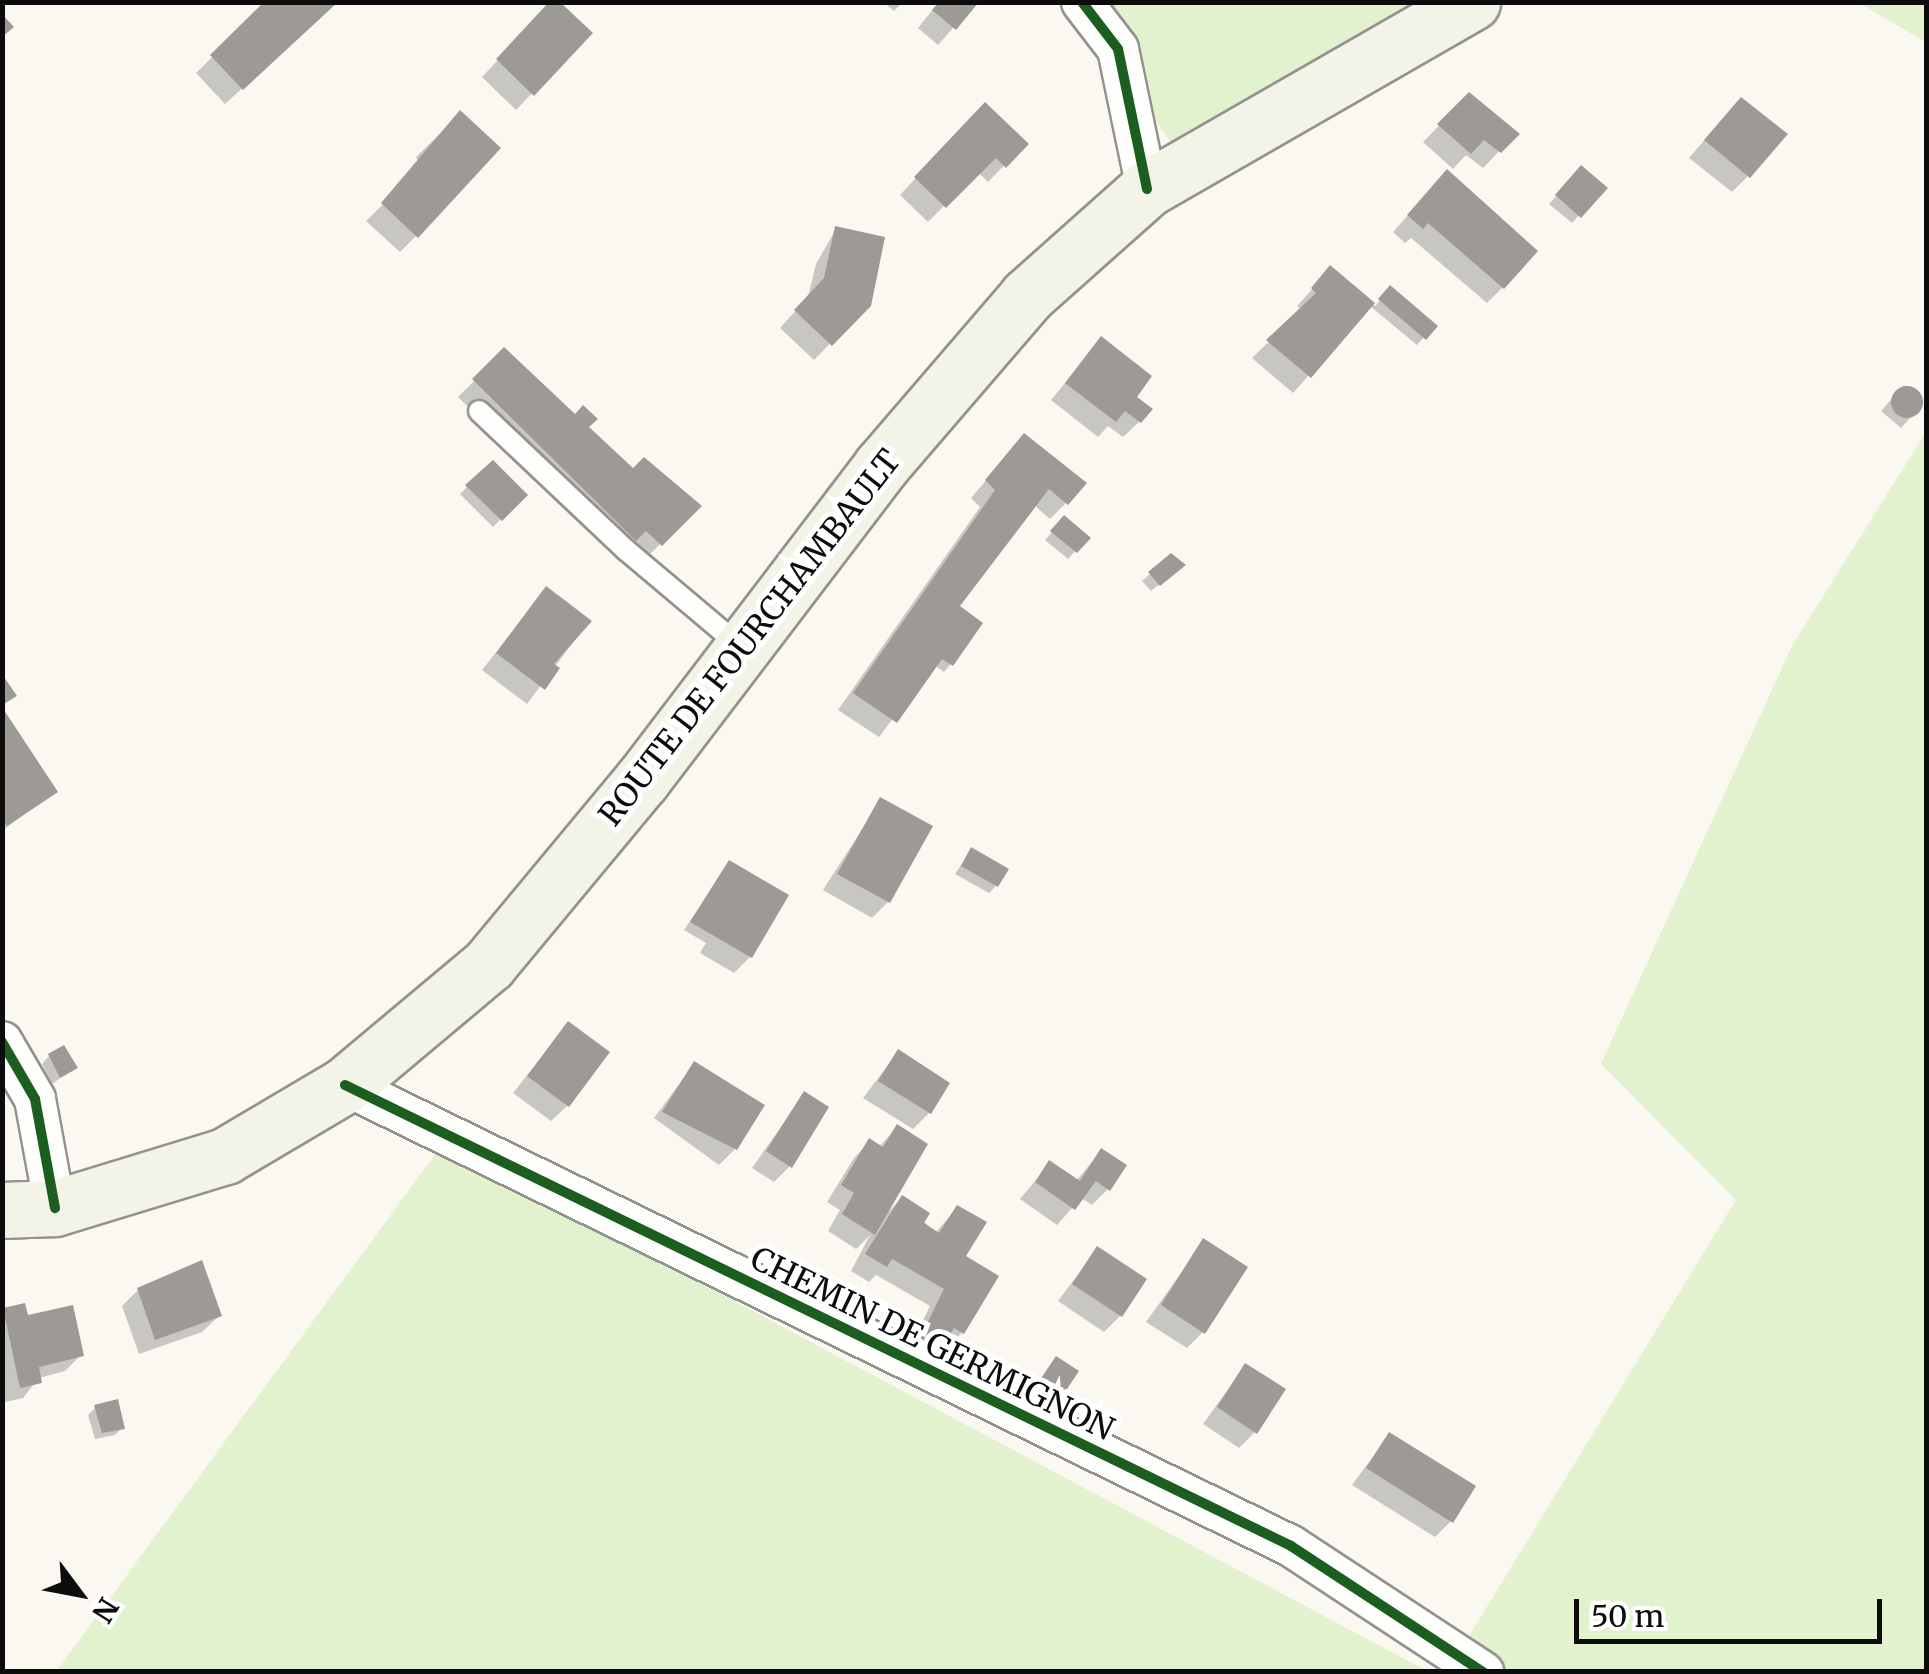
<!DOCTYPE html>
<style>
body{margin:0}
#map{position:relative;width:1929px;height:1674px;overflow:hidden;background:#faf8f0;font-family:Merriweather,serif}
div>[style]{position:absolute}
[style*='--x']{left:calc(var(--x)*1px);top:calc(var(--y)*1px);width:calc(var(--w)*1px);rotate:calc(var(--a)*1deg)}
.green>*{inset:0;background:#e2f1ce}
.shadow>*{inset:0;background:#0003}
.building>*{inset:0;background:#9d9a96}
.round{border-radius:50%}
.roads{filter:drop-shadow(2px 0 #93928f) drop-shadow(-2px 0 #93928f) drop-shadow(0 2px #93928f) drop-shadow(0 -2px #93928f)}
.service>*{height:20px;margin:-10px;padding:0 10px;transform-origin:10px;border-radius:10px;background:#fefefd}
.minor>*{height:40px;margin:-20px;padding:0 20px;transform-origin:20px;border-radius:20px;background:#fefefd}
.secondary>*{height:55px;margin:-27.5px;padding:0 27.5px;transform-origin:27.5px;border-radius:27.5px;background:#f4f3e8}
.cycleway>*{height:10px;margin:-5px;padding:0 5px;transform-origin:5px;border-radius:5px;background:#1b5e20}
span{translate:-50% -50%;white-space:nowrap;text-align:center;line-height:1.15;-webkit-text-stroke:10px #fff;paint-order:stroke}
.street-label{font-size:32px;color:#0c0c0c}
.frame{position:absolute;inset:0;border:5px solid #0c0c0c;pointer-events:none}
.north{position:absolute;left:30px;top:1544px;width:100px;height:100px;-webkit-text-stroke:8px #fff;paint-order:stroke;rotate:122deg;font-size:28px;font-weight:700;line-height:40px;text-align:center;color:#0c0c0c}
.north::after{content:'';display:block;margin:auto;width:35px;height:45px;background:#0c0c0c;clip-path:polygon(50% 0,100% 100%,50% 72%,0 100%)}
.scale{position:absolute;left:1574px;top:1599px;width:308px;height:45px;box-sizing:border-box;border:5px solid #0c0c0c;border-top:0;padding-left:12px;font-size:30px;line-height:35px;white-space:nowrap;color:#0c0c0c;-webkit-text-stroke:8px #fff;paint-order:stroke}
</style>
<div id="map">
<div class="green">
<i style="clip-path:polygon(1072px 3px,1464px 3px,1189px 168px)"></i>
<i style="clip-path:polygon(1859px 3px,1926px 3px,1926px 42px)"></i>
<i style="clip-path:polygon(1926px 432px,1926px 1671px,1447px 1672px,1736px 1200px,1601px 1064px,1792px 646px)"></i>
<i style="clip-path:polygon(442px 1145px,1427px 1671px,56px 1672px)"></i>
</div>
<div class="shadow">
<i style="clip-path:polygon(268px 2px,317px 20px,225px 104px,196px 73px)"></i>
<i style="clip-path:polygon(883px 2px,903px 2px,894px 11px)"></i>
<i style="clip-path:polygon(939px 2px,976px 2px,938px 45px,918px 28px)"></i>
<i style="clip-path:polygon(539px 16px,590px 33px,516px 110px,482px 77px)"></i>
<i style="clip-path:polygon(1469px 95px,1516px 134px,1483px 168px,1466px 155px,1453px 169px,1423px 142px)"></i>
<i style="clip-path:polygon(460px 114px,416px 236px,400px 252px,366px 221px,421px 167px,416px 157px)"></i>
<i style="clip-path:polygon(1725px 116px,1748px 176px,1732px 192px,1689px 158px)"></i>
<i style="clip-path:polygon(969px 121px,1025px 144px,988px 182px,978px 172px,928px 222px,900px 195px)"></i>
<i style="clip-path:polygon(1574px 176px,1604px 188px,1572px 223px,1549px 204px)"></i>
<i style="clip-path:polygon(1431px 189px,1503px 287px,1487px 303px,1411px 238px,1405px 243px,1393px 232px)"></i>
<i style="clip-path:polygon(836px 229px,868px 305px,814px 360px,780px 328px,808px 297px,816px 264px)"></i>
<i style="clip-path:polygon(1331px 268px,1375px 306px,1390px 289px,1434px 326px,1417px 345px,1370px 306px,1293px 393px,1252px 358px,1302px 310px,1297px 306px)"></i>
<i style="clip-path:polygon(1101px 339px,1140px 421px,1123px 437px,1108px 426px,1098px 437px,1051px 400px)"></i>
<i style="clip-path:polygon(504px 351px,655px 505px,677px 485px,699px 506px,644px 560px,526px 464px,458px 397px)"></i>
<i style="clip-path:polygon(1904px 385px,1924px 402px,1901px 428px,1881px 411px)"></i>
<i style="clip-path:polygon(1024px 436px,1066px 503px,1050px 519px,1034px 505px,956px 607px,951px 664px,944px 672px,934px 665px,879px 737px,838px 710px,980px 507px,971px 498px)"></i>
<i style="clip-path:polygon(467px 487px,525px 495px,493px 527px,460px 494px)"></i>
<i style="clip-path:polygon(1064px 519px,1087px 538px,1068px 559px,1045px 540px)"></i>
<i style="clip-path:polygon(1175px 572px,1151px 591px,1142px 581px,1150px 574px)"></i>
<i style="clip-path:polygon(546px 589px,589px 621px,527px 704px,482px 670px)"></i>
<i style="clip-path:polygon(2px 712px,54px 792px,2px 831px)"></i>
<i style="clip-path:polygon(881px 800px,888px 902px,872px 918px,823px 890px)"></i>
<i style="clip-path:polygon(971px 850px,996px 886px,989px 893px,955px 874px)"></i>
<i style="clip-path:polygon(729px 863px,750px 957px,734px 973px,700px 953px,706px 943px,684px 930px)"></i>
<i style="clip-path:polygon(568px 1024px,568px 1105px,551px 1121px,513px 1093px)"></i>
<i style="clip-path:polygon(898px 1052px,929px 1113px,913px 1129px,863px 1098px)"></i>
<i style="clip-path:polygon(49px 1056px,75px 1068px,52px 1084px,42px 1064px)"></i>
<i style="clip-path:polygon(694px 1064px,735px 1149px,719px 1165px,654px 1118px)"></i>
<i style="clip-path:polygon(804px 1094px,790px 1166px,774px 1182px,752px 1168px)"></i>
<i style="clip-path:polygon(897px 1127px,885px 1215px,902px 1198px,935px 1233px,957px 1208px,962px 1256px,962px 1333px,921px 1367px,905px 1357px,930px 1306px,876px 1275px,869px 1282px,851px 1271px,870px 1235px,856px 1249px,828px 1231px,840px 1210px,827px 1202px,854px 1158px,870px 1141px,879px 1147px)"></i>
<i style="clip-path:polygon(1101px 1151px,1108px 1189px,1092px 1205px,1081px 1198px,1057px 1225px,1020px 1199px,1050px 1163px,1076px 1181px)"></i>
<i style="clip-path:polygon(1204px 1241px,1203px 1332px,1187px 1348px,1146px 1322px)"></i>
<i style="clip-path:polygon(1097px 1249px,1120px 1316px,1104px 1332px,1058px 1301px)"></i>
<i style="clip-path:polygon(138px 1290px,219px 1316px,202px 1332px,139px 1354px,122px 1306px)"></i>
<i style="clip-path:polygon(2px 1312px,26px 1318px,81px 1355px,65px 1371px,39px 1378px,23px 1398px,5px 1402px)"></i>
<i style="clip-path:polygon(1245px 1366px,1255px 1432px,1239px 1448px,1203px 1424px)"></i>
<i style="clip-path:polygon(1049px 1367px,1076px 1372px,1047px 1410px,1029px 1397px)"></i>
<i style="clip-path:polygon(96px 1407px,122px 1428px,115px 1435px,95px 1439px,88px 1415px)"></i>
<i style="clip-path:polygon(1389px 1435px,1451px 1521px,1435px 1537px,1352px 1485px)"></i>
</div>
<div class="building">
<i style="clip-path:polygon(264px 2px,338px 2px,243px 90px,210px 55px)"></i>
<i style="clip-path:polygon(549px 2px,560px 2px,593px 33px,534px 96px,496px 59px)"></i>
<i style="clip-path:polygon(939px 2px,979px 2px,956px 30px,932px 10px)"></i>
<i style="clip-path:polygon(2px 14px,14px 27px,2px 37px)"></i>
<i style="clip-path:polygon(1469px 92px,1520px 134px,1501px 153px,1484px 140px,1471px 154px,1437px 124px)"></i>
<i style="clip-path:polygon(1741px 97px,1788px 134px,1750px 178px,1704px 140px)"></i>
<i style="clip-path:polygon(985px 102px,1029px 144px,1006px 168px,996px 158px,946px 208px,914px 177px)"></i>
<i style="clip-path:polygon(460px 110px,501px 148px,418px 238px,381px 203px)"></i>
<i style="clip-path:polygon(1581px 165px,1608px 188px,1581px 218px,1555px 195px)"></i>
<i style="clip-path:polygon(1447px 169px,1538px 251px,1504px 289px,1428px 223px,1423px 229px,1407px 215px)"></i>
<i style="clip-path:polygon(835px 226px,885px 237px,871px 306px,832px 346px,794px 310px,824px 278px)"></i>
<i style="clip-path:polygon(1330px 265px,1375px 303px,1311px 378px,1266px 340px,1316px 293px,1311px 288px)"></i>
<i style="clip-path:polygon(1390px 285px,1438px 326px,1426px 340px,1378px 299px)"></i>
<i style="clip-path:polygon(1101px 336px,1152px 376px,1137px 397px,1153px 409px,1141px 423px,1125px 411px,1116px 422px,1065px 383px)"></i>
<i style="clip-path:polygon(504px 347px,575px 414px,583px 405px,598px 419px,589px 427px,633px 468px,644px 457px,702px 506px,662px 546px,646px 531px,636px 541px,472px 379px)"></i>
<i class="round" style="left:1891px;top:386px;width:32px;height:32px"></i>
<i style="clip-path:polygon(1024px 433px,1087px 483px,1068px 505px,1049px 489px,960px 606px,983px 623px,953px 666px,942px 659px,897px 723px,853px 693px,995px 490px,985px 480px)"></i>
<i style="clip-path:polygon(493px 460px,528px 495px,502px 521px,465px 485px)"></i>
<i style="clip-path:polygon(1064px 515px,1091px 538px,1077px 553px,1050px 531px)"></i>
<i style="clip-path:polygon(1171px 553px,1186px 565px,1160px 586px,1148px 572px)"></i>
<i style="clip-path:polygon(546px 586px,592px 621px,554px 664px,560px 668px,545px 690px,496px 653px)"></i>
<i style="clip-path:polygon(2px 674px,17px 696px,2px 705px)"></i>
<i style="clip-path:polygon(2px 707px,58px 792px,7px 826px,2px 819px)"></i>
<i style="clip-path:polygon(880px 797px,933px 826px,890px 903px,837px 874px)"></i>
<i style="clip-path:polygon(971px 847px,1009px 869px,998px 887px,961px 866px)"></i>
<i style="clip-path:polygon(729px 860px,789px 895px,752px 958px,690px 922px)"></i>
<i style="clip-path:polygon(568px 1021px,610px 1052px,569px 1107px,527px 1076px)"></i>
<i style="clip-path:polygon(64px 1045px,78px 1068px,60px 1078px,48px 1054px)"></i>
<i style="clip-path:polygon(898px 1049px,950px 1083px,931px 1114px,878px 1081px)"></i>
<i style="clip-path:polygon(694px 1061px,765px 1105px,737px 1150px,662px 1112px)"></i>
<i style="clip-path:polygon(804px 1091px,829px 1107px,792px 1168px,766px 1151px)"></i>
<i style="clip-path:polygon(897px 1124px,928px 1144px,875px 1235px,842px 1214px,854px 1193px,841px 1185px,869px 1138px,883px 1147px)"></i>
<i style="clip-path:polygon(1101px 1148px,1127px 1165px,1110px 1191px,1096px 1181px,1075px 1210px,1035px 1182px,1049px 1160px,1080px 1181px)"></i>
<i style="clip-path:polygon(902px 1195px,930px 1213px,924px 1223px,939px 1233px,957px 1205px,987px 1222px,966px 1256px,999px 1276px,964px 1334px,954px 1328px,939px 1352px,919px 1340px,944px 1289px,892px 1259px,887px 1267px,865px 1254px)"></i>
<i style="clip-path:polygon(1203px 1238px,1248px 1267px,1205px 1334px,1161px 1305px)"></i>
<i style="clip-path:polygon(1097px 1246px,1147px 1279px,1122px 1317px,1072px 1284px)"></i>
<i style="clip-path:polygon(202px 1260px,222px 1316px,155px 1340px,137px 1288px)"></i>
<i style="clip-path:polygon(25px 1303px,28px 1315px,73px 1305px,84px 1356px,39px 1367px,42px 1383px,20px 1388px,3px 1308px)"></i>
<i style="clip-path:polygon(1056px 1356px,1079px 1371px,1057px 1404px,1034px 1389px)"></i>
<i style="clip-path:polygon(1245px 1363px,1286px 1389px,1257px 1434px,1217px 1407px)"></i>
<i style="clip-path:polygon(118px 1399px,125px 1429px,102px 1433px,94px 1405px)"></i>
<i style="clip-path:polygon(1389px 1432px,1476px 1486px,1453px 1523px,1366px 1468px)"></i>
</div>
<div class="roads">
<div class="service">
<i style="--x:479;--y:411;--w:202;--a:43.4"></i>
<i style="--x:626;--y:550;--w:150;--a:40.1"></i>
</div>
<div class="minor">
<i style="--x:1082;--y:2;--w:59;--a:52.5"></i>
<i style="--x:1118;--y:49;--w:143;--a:78.3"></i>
<i style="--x:2;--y:1042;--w:66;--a:59.9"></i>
<i style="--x:35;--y:1099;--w:111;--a:79.6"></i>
<i style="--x:345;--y:1085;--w:1052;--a:25.98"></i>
<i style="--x:1291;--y:1546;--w:230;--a:33.3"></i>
</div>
<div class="secondary">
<i style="--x:2;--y:1210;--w:53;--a:-2.2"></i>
<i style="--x:55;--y:1208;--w:178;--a:-17"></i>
<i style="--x:225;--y:1156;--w:139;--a:-30.6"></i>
<i style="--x:345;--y:1085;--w:188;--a:-40"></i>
<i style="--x:489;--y:964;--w:239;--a:-50.3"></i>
<i style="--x:642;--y:780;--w:395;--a:-52.7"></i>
<i style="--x:881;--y:466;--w:224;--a:-49.3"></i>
<i style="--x:1027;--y:296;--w:161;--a:-41.7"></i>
<i style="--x:1147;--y:189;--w:375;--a:-29.9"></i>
</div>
</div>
<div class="cycleway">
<i style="--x:1082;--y:2;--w:59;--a:52.5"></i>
<i style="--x:1118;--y:49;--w:143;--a:78.3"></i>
<i style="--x:2;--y:1042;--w:66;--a:59.9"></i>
<i style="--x:35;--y:1099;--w:111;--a:79.6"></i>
<i style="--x:345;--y:1085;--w:1052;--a:25.98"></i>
<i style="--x:1291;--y:1546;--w:230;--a:33.3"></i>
</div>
<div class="street-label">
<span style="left:750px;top:638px;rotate:-52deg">ROUTE DE FOURCHAMBAULT</span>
<span style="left:932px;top:1344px;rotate:26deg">CHEMIN DE GERMIGNON</span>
</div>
<div class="frame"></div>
<div class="north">N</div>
<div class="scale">50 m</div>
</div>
